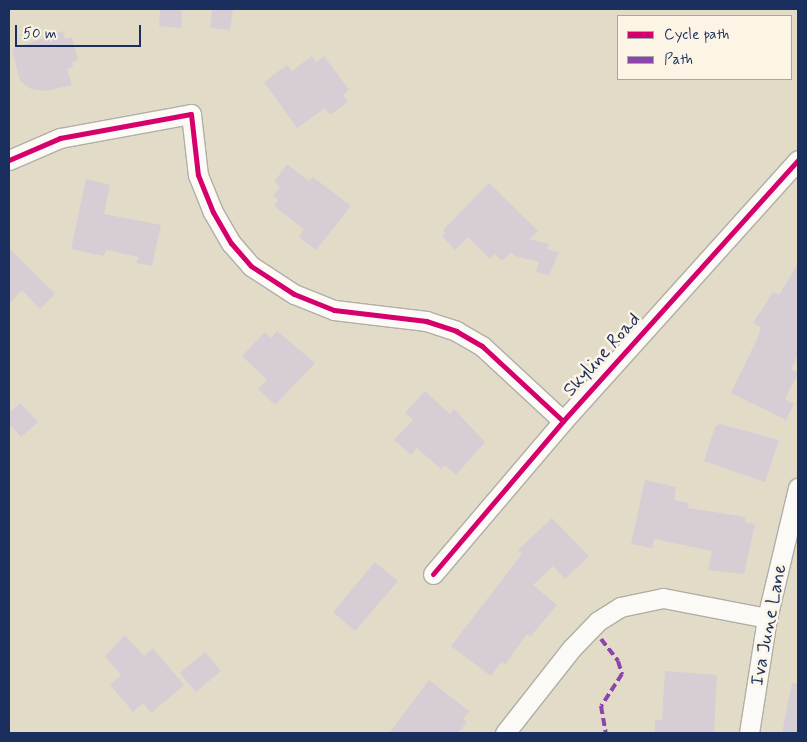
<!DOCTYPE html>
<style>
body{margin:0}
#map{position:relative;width:807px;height:742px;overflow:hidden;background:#e2dbc8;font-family:Mynerve,sans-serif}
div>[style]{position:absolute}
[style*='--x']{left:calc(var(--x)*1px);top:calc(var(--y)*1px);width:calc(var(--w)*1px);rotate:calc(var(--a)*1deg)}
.building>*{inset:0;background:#d6ced4}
.roads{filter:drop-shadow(1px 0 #b0aea6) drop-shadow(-1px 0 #b0aea6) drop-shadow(0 1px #b0aea6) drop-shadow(0 -1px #b0aea6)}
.minor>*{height:19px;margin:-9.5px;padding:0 9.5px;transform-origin:9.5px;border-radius:9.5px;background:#fbfaf7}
.quiet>*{height:4px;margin-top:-2px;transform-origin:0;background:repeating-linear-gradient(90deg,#8e44ad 0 8px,transparent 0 12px)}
.cycleway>*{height:5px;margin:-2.5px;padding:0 2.5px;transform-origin:2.5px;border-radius:2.5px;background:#d6006c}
span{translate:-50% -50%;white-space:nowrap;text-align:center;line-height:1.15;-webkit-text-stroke:5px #fcf5e5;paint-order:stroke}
.street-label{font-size:19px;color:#1b2f5e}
.frame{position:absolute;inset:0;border:10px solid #1b2f5e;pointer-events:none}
.legend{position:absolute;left:617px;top:15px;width:175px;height:65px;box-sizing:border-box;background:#fcf5e5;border:1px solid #a2a6af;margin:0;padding:6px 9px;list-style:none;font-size:15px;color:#1b2f5e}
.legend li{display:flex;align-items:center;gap:10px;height:25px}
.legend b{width:25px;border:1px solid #a2a6af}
.scale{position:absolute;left:15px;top:25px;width:126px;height:22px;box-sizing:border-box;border:2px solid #1b2f5e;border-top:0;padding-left:6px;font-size:15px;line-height:18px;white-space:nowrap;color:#1b2f5e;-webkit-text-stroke:4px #fcf5e5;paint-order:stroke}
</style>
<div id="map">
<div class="building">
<i style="clip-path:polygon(160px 9px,182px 9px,181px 28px,159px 26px)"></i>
<i style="clip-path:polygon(212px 9px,233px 9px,230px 30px,210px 28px)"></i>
<i style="clip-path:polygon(63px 31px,65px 39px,72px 37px,78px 61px,72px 62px,73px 67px,67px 69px,72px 85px,45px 91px,31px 89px,20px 81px,12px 49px)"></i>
<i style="clip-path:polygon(312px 56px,316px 62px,324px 56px,349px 90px,343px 95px,348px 102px,330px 115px,325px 108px,297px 128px,264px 82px,287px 65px,292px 71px)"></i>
<i style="clip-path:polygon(287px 164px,309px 181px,313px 177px,351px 206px,316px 250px,299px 237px,304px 229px,274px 206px,278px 200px,273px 196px,280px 187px,274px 182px)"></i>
<i style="clip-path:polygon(86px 179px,110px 185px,104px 214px,161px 225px,152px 266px,136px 263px,139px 257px,106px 250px,104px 256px,71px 249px)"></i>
<i style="clip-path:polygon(489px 183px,538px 231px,529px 239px,549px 244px,547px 249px,559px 252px,549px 275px,536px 272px,539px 262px,515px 256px,511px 252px,502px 261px,495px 254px,490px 259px,468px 237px,455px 250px,442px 236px,445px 233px,443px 230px)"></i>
<i style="clip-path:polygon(9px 248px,55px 294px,40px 309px,22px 290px,9px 304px)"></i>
<i style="clip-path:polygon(798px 264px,798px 355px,791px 369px,798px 373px,785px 399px,794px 404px,786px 420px,731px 393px,758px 337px,761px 327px,753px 323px,773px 292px,779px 295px)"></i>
<i style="clip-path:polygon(277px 331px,315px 363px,275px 405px,258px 389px,267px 380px,242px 356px,265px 332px,271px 338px)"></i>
<i style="clip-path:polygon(425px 391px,450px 414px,454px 409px,485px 442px,456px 475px,445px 465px,441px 469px,417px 448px,411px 455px,394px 440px,413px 420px,405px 413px)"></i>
<i style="clip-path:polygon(20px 403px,38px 422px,21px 437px,9px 424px,9px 413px)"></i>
<i style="clip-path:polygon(720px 424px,779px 440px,765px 482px,704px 461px,715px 427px)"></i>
<i style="clip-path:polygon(645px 480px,676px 487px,674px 500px,689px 503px,688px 508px,746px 517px,745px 522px,755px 524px,744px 574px,708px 570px,712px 551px,654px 539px,652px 548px,631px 544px)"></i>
<i style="clip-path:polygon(552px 518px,589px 556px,565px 579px,553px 566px,533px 585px,557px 605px,530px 637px,527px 634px,505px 665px,501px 662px,491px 676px,451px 646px,522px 554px,518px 550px)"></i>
<i style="clip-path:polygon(375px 562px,398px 581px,355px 631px,333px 612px)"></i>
<i style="clip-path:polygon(125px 635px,144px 656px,153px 648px,184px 685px,151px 713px,143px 703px,133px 712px,110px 685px,121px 675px,105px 656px)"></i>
<i style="clip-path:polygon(205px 652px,221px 671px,196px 692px,180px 673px)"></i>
<i style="clip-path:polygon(665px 671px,717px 675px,714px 733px,655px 733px,655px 720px,662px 720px)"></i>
<i style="clip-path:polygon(429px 680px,469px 711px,463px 719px,467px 722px,458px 733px,389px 733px)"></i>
<i style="clip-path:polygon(792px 683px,798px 684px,798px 733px,782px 733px)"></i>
</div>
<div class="roads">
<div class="minor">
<i style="--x:9;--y:160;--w:56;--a:-23.3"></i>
<i style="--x:60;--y:138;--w:133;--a:-10.4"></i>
<i style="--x:191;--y:114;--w:61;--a:83.5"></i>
<i style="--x:198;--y:175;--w:40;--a:68"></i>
<i style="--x:213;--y:212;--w:36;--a:60"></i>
<i style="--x:231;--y:243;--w:30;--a:49"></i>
<i style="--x:251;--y:266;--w:51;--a:33.1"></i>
<i style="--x:294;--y:294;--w:43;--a:21.8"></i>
<i style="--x:334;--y:310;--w:93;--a:6.8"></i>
<i style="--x:426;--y:321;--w:32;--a:18"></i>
<i style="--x:456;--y:331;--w:30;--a:30"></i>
<i style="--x:482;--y:346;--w:110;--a:42.8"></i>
<i style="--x:433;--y:574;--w:201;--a:-49.6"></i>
<i style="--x:563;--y:421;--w:351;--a:-48"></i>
<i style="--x:505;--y:733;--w:108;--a:-51.8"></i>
<i style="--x:572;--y:648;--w:37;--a:-46"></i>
<i style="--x:598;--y:621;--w:26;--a:-32"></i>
<i style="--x:620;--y:607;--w:44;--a:-11.8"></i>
<i style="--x:663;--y:598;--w:106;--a:10.9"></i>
<i style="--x:749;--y:733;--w:116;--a:-81.1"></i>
<i style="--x:767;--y:618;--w:134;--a:-76.6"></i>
</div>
</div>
<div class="quiet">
<i style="--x:601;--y:639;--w:28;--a:52"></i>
<i style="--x:618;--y:661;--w:14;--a:73"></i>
<i style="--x:622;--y:674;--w:38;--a:123"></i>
<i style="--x:601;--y:706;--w:27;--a:80"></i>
</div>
<div class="cycleway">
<i style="--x:9;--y:160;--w:56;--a:-23.3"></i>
<i style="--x:60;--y:138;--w:133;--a:-10.4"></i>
<i style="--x:191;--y:114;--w:61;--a:83.5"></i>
<i style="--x:198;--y:175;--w:40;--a:68"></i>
<i style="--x:213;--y:212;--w:36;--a:60"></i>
<i style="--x:231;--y:243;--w:30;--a:49"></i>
<i style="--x:251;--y:266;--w:51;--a:33.1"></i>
<i style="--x:294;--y:294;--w:43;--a:21.8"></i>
<i style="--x:334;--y:310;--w:93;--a:6.8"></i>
<i style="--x:426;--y:321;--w:32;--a:18"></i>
<i style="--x:456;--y:331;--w:30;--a:30"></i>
<i style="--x:482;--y:346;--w:110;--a:42.8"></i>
<i style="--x:433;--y:574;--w:201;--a:-49.6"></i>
<i style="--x:563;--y:421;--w:351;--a:-48"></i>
</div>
<div class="street-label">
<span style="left:602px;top:355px;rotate:-48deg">Skyline Road</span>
<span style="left:769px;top:625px;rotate:-79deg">Iva June Lane</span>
</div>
<div class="frame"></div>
<ul class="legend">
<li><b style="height:6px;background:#d6006c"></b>Cycle path</li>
<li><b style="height:6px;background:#8e44ad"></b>Path</li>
</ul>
<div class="scale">50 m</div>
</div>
